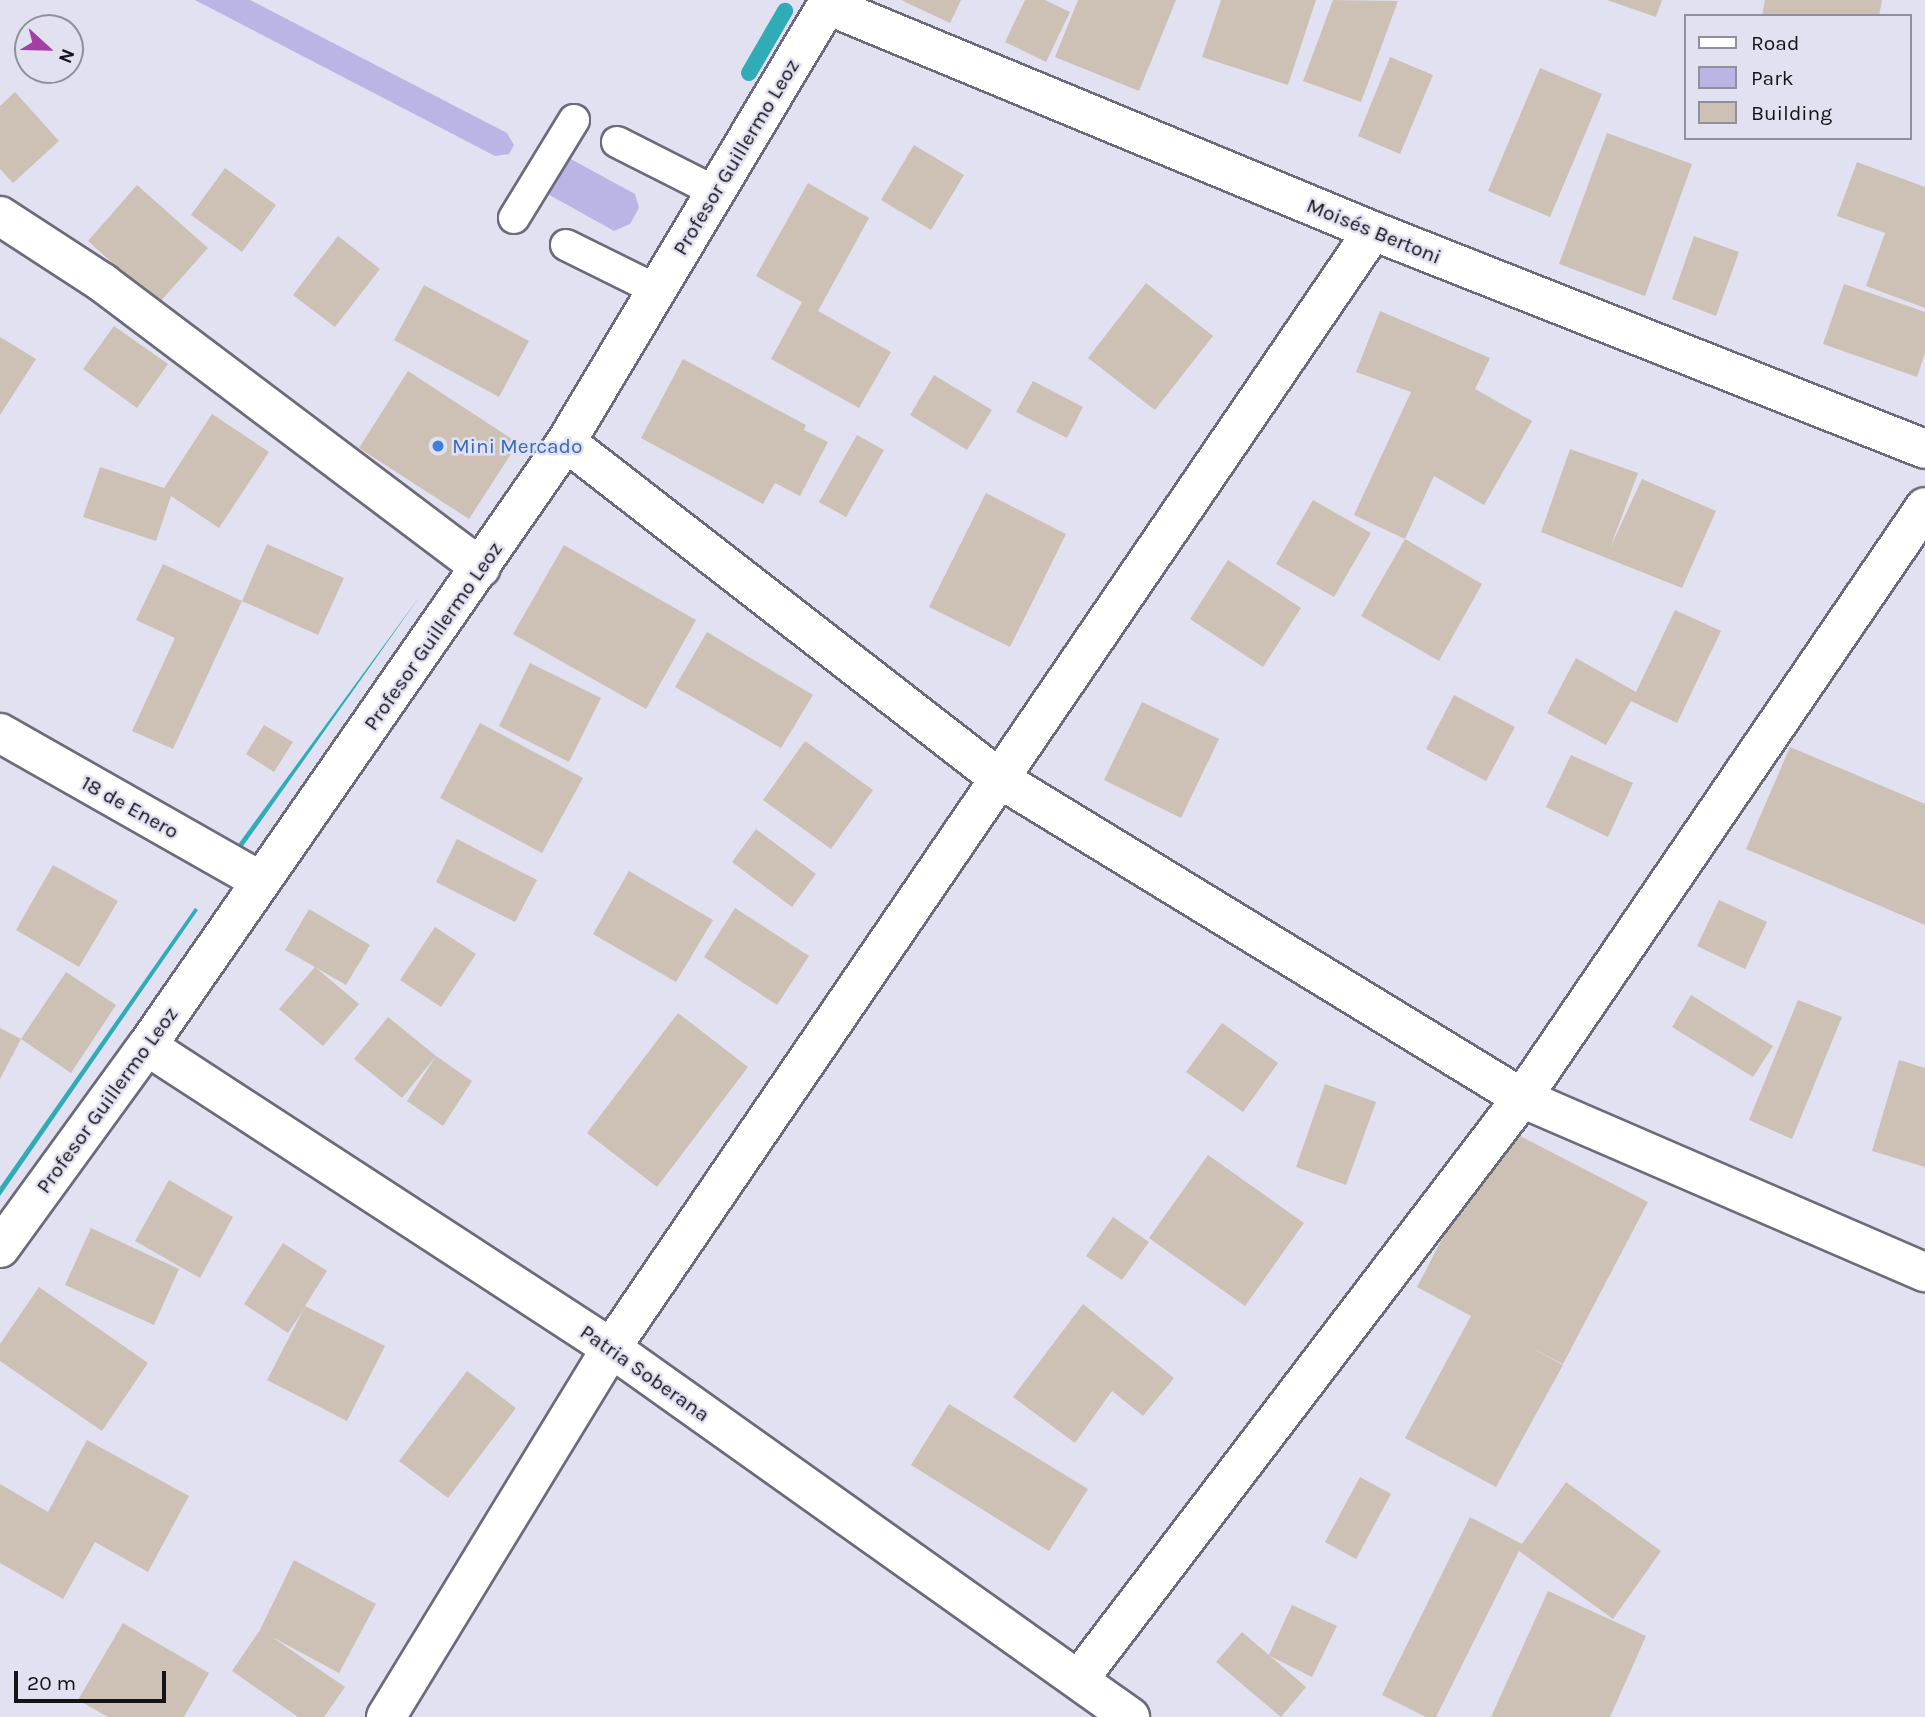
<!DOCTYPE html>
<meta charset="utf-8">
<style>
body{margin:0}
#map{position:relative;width:1925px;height:1717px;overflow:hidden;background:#e2e1f1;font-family:Karla,sans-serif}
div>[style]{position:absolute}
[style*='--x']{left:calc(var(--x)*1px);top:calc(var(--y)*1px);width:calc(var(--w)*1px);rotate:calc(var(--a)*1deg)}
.green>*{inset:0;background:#bbb5e6}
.water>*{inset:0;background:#2facb6}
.stream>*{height:16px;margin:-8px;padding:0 8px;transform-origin:8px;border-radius:8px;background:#2facb6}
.building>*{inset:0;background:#ccc1b4}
.roads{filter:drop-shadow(2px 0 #6c6b79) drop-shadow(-2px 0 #6c6b79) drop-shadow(0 2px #6c6b79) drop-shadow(0 -2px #6c6b79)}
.service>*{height:30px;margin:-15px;padding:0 15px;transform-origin:15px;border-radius:15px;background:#fff}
.minor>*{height:38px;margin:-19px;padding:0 19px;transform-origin:19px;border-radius:19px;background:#fff}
.tertiary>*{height:38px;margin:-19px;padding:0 19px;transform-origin:19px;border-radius:19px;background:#fff}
.dots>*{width:19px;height:19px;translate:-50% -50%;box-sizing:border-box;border:4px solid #e2e1f1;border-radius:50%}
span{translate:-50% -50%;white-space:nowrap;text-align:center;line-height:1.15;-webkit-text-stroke:5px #e2e1f1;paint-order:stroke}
.street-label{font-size:21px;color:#141319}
.shop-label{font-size:21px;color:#366cbe}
.left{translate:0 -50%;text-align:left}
.legend{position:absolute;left:1684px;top:14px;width:228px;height:126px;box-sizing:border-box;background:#e2e1f1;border:2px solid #908f9b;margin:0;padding:9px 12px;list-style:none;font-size:21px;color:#141319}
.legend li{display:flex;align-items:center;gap:14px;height:35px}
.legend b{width:35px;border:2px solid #908f9b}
.north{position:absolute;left:14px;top:14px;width:70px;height:70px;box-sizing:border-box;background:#e2e1f1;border:2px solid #908f9b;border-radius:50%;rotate:112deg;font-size:19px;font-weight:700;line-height:28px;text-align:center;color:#141319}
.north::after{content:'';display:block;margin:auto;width:24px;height:32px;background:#a440a5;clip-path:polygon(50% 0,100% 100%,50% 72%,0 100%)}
.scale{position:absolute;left:14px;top:1671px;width:152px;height:32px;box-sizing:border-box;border:4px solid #141319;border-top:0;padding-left:9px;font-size:21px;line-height:24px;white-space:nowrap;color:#141319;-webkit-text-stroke:5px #e2e1f1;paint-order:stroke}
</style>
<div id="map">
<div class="green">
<i style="clip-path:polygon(195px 0,250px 0,507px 133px,514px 145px,509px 154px,495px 156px)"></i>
<i style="clip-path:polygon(567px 157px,635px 194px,639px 208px,630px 224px,614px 231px,546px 193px)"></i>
</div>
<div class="water">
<i style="clip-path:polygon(420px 596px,241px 849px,237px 846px)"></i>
<i style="clip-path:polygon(195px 908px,198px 910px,0 1196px,0 1187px)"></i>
</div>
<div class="stream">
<i style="--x:749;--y:73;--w:72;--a:-59.9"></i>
</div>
<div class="building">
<i style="clip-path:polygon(901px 0,961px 0,950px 23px)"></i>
<i style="clip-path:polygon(1025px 0,1045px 0,1070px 12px,1046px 62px,1005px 42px)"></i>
<i style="clip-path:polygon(1078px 0,1176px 0,1139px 91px,1055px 57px)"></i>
<i style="clip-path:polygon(1221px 0,1316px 0,1288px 85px,1202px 57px)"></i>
<i style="clip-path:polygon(1333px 0,1398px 1px,1361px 102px,1303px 81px)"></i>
<i style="clip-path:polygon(1607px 0,1662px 0,1656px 17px)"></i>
<i style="clip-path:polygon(1765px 0,1882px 0,1879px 16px,1762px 16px)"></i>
<i style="clip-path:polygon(1390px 57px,1433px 75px,1400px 154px,1358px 136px)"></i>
<i style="clip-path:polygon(1540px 68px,1602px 94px,1550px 217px,1488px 191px)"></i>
<i style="clip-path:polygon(15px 92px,59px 141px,13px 183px,0 169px,0 106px)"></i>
<i style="clip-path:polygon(1607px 133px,1692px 164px,1645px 296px,1559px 264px)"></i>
<i style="clip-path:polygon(914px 145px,964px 175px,931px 230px,881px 200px)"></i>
<i style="clip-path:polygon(1857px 162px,1925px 187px,1925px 308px,1866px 286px,1885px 233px,1837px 216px)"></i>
<i style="clip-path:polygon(225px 168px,276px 205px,242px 252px,191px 215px)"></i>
<i style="clip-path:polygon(808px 183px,869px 218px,818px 311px,891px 352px,859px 408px,771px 359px,802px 302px,756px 276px)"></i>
<i style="clip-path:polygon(137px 185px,208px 248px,158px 304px,88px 241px)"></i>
<i style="clip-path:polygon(338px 236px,380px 269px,335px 327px,293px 295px)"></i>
<i style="clip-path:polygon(1694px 236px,1739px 252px,1716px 316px,1672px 299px)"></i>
<i style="clip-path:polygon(1146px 283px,1213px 336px,1155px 410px,1088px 358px)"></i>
<i style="clip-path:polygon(1844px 284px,1925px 312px,1925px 353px,1917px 377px,1823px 344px)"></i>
<i style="clip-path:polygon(424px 285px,529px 341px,499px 397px,394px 340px)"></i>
<i style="clip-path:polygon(1380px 311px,1490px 358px,1475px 389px,1532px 421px,1484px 505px,1434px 476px,1405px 539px,1354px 515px,1411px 392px,1356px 372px)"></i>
<i style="clip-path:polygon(114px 326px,168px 364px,137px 408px,83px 369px)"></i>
<i style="clip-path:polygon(0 337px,36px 359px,0 415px)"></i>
<i style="clip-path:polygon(683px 359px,806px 425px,804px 430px,828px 442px,800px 496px,775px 483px,763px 504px,641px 438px)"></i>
<i style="clip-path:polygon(408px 371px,518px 443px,469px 519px,359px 448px)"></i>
<i style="clip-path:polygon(934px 375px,992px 410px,967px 450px,910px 415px)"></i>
<i style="clip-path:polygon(1033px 381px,1083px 407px,1067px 438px,1016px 412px)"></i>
<i style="clip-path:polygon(212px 414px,269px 452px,219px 528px,171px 496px,156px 541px,83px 517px,100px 467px,164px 488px)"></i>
<i style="clip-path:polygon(857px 435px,884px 450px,846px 517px,819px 502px)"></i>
<i style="clip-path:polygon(1570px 449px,1638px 473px,1610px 548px,1642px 479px,1716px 511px,1682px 588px,1541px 532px)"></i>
<i style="clip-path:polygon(986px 493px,1066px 534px,1010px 647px,929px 607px)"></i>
<i style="clip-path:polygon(1313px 500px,1371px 533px,1334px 597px,1276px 564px)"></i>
<i style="clip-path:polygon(1405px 539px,1482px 584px,1439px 661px,1361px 616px)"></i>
<i style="clip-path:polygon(267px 544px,344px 578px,318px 635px,242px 601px)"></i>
<i style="clip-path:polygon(564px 545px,696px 620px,646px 709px,513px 634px)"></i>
<i style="clip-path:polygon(1228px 560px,1301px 608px,1263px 667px,1190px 619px)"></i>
<i style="clip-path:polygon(163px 564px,242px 601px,173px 749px,132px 731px,175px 638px,136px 620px)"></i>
<i style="clip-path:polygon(1675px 610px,1721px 631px,1677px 723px,1631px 701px,1606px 745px,1547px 713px,1576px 658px,1636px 692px)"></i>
<i style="clip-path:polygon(707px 632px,813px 695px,781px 748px,675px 687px)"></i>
<i style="clip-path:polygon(530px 663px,601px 698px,569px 762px,499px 726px)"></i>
<i style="clip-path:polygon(1454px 695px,1515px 727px,1486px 781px,1426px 749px)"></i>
<i style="clip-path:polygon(1142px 702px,1219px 739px,1181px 818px,1104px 780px)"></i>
<i style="clip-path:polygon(480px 723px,583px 778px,542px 853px,440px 798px)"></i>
<i style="clip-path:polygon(264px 725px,293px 742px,274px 772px,246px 754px)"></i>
<i style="clip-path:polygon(805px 741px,873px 790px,831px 849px,763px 800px)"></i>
<i style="clip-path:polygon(1790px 747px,1925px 804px,1925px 925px,1746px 849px)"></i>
<i style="clip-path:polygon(1571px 755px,1633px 783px,1608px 837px,1546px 807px)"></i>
<i style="clip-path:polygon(756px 829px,816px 874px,792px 907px,732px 862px)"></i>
<i style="clip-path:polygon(457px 839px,537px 880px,515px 922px,436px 882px)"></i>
<i style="clip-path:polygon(53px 865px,118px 901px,79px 967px,16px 930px)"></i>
<i style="clip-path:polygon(629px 871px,713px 920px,676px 982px,593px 934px)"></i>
<i style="clip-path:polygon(1719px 900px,1767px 922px,1745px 969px,1697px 946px)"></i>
<i style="clip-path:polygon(735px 908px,809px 956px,777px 1005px,704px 957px)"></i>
<i style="clip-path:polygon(309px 909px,370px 945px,346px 985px,315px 967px,359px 1004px,323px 1046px,279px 1009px,315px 967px,285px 950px)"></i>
<i style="clip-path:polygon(435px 927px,476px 954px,441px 1007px,400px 980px)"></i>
<i style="clip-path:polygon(66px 972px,116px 1005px,71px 1073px,21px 1039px)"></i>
<i style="clip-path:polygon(1691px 995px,1773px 1046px,1753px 1077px,1672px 1027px)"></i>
<i style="clip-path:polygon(1798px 1000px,1842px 1017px,1792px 1139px,1749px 1120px)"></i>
<i style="clip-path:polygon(678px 1013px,748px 1067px,657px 1187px,587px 1133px)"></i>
<i style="clip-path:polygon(388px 1017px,436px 1056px,402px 1098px,354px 1059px)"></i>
<i style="clip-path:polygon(1222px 1023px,1278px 1063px,1243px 1112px,1186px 1072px)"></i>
<i style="clip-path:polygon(0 1028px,21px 1039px,0 1079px)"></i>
<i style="clip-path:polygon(436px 1056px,472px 1081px,443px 1126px,407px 1101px)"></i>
<i style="clip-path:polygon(1899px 1060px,1925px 1068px,1925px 1167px,1872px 1151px)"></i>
<i style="clip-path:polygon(1325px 1084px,1376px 1102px,1346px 1185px,1296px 1167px)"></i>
<i style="clip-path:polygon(1501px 1126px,1648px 1202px,1563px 1364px,1528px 1346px,1563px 1365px,1496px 1487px,1405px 1438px,1471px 1316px,1417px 1287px)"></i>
<i style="clip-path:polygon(1208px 1155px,1304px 1223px,1245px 1306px,1149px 1238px)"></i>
<i style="clip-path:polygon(169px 1180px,233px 1217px,200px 1278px,135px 1241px)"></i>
<i style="clip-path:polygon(1113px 1217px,1149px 1242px,1122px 1280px,1086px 1256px)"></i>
<i style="clip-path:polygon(91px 1228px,179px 1269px,154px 1325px,65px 1285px)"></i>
<i style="clip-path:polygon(283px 1243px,327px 1271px,305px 1306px,385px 1346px,347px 1421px,267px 1380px,304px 1309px,288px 1333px,244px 1304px)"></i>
<i style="clip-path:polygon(39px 1287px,148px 1363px,102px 1431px,0 1361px,0 1344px)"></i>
<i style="clip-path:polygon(1083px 1304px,1174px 1378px,1143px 1416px,1112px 1391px,1075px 1443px,1013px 1397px)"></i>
<i style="clip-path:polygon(467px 1371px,516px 1408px,448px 1498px,399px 1461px)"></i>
<i style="clip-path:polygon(949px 1404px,1088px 1489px,1049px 1551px,911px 1465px)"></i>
<i style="clip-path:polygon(87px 1440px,189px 1496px,148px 1572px,95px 1542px,63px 1599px,0 1563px,0 1484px,48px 1512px)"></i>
<i style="clip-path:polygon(1360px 1477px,1391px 1494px,1356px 1559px,1325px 1542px)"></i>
<i style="clip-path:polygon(1566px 1482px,1661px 1551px,1613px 1619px,1519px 1551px,1436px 1717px,1426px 1717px,1382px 1695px,1470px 1517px,1522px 1544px)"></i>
<i style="clip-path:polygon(294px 1560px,376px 1604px,339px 1673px,272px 1637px,345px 1687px,324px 1717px,298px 1717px,232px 1671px,260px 1630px)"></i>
<i style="clip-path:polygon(1548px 1591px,1646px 1636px,1610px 1717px,1491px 1717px)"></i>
<i style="clip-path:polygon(1292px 1605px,1337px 1626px,1312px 1677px,1270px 1656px,1306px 1687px,1281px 1717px,1216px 1662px,1242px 1632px,1269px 1655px)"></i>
<i style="clip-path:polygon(123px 1623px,209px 1673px,184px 1717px,108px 1717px,78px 1700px)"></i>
</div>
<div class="roads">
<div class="service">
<i style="--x:617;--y:142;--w:111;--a:26.8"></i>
<i style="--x:514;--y:218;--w:115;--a:-58.5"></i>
<i style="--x:566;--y:245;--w:102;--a:26.3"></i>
</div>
<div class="minor">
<i style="--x:827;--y:5;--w:591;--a:22.49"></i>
<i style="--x:1373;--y:231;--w:593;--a:21.55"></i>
<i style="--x:0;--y:216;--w:123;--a:33"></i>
<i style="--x:103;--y:283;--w:473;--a:37"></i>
<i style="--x:566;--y:442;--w:549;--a:37.83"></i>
<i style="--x:1000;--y:779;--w:612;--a:31.43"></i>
<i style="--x:1522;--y:1098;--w:439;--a:23.4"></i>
<i style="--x:0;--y:733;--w:298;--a:29.6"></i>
<i style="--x:147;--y:1046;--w:554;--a:33.06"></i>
<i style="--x:611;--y:1348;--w:637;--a:35.41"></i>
<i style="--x:1079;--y:1679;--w:731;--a:-52.68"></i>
<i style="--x:1522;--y:1098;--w:715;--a:-55.71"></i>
<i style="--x:386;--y:1717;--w:432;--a:-58.6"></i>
<i style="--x:611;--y:1348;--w:1352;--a:-55.7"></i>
</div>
<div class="tertiary">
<i style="--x:0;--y:1248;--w:250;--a:-54"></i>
<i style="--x:147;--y:1046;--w:735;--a:-55.25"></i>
<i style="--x:566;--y:442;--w:515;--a:-59.15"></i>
</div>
</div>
<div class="dots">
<i style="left:438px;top:446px;background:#3f7fe0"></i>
</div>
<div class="street-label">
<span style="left:736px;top:157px;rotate:-59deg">Profesor Guillermo Leoz</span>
<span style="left:1374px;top:231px;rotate:22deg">Moisés Bertoni</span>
<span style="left:433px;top:636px;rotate:-55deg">Profesor Guillermo Leoz</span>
<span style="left:130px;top:807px;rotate:29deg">18 de Enero</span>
<span style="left:107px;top:1100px;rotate:-54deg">Profesor Guillermo Leoz</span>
<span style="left:645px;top:1373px;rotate:35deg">Patria Soberana</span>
</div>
<div class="shop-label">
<span class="left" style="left:452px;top:446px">Mini Mercado</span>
</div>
<ul class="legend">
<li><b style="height:9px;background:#fff"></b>Road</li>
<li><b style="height:19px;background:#bbb5e6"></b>Park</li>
<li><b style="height:19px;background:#ccc1b4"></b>Building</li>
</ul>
<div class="north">N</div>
<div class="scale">20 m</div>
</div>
